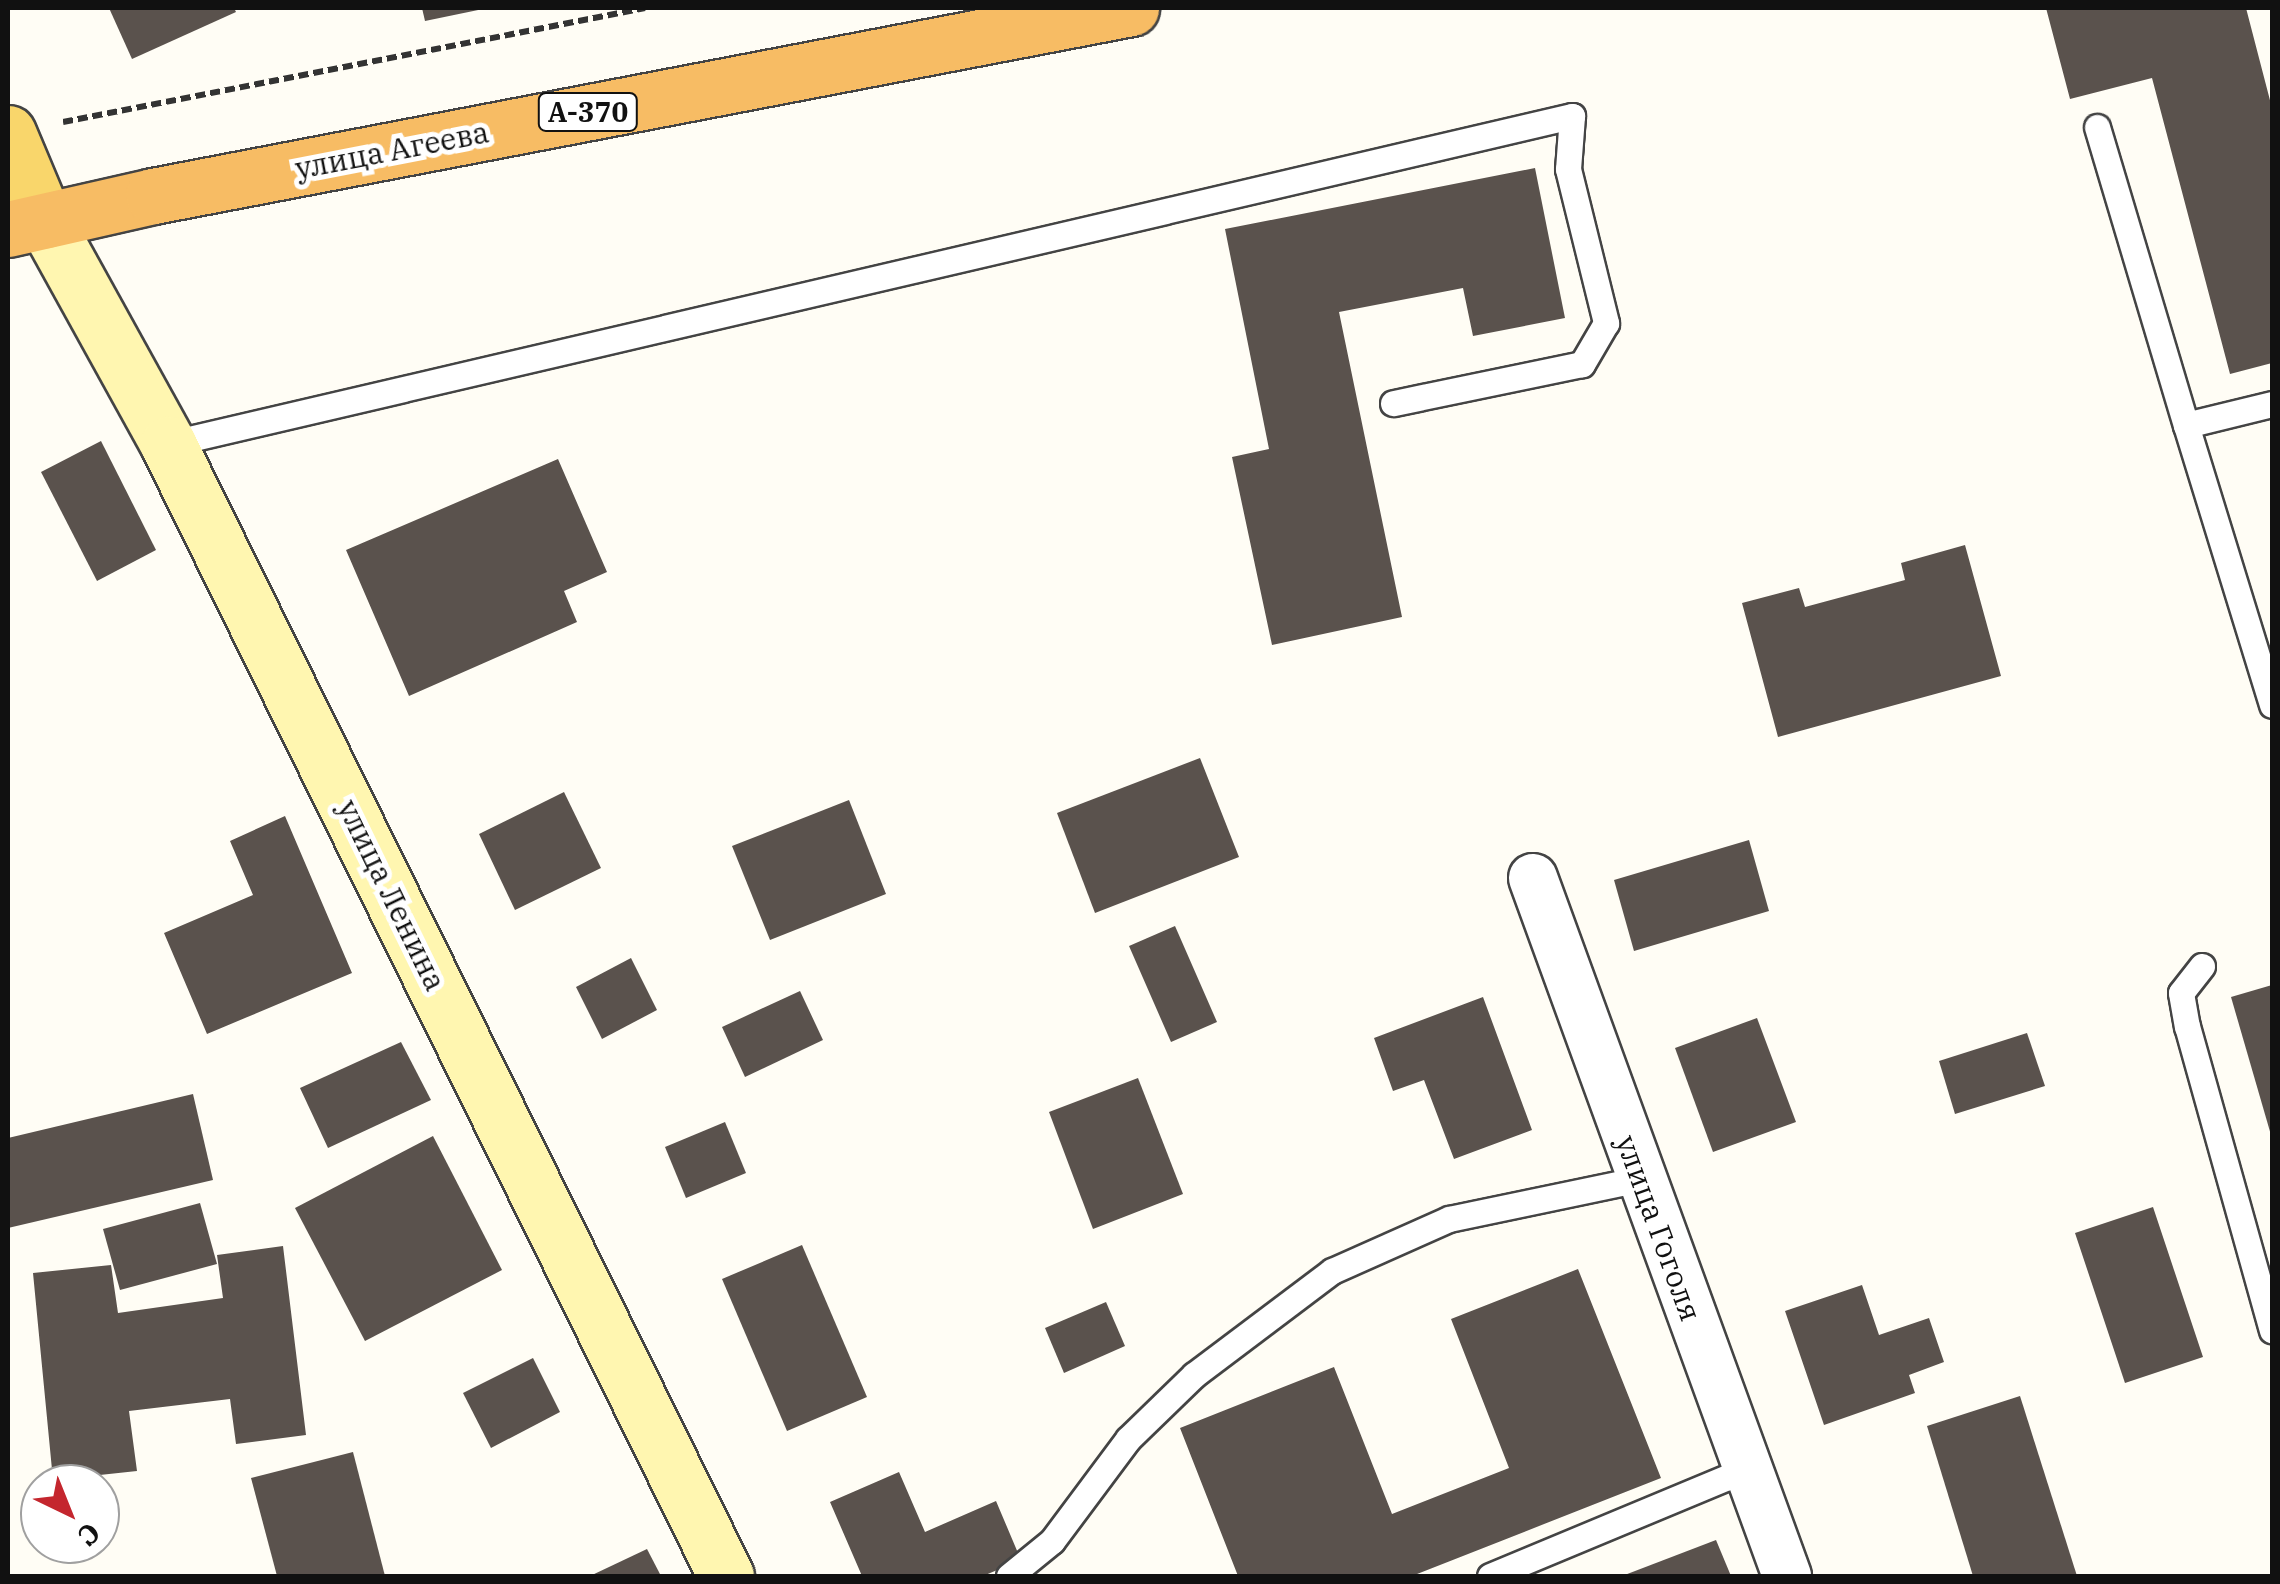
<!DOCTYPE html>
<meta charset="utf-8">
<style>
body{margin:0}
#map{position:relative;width:2280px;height:1584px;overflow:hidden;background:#fffdf5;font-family:"IBM Plex Serif",serif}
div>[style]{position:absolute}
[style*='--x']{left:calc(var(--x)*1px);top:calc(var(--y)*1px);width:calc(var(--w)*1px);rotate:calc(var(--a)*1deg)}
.building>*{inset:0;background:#5a524d}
.path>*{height:6px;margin-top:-3px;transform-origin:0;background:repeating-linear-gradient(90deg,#333 0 10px,transparent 0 15px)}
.roads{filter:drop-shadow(2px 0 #444) drop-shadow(-2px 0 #444) drop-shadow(0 2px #444) drop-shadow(0 -2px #444)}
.service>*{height:25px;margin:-12.5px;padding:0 12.5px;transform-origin:12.5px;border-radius:12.5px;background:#fff}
.minor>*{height:48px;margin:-24px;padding:0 24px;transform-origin:24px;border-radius:24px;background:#fff}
.secondary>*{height:55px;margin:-27.5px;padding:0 27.5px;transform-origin:27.5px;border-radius:27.5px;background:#fff6b0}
.primary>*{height:55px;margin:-27.5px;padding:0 27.5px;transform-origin:27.5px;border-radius:27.5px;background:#f9d66b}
.trunk>*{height:55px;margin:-27.5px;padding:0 27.5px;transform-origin:27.5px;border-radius:27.5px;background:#f7bc64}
span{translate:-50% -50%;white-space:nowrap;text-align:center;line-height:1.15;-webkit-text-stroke:10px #fff;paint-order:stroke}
.shield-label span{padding:2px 8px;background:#fff;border:2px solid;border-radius:8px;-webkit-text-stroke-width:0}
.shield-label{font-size:28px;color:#111;font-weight:700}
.street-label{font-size:30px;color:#111}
.frame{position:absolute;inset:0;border:10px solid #111;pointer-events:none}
.north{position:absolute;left:20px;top:1464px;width:100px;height:100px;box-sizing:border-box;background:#fff;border:2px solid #a0a0a0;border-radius:50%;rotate:137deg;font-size:28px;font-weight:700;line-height:40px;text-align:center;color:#111}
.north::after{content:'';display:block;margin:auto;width:35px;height:45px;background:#c4262e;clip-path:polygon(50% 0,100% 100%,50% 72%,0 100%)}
</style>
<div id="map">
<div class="building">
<i style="clip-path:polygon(109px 8px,234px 8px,236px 12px,132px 59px)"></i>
<i style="clip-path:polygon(422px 8px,482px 8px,483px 9px,425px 21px)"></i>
<i style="clip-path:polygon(2046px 8px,2246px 8px,2272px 108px,2272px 363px,2230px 374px,2152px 78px,2070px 99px)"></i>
<i style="clip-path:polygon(1535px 168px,1565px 318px,1473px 336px,1463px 288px,1339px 312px,1402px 617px,1272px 645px,1232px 457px,1269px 449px,1225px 229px)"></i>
<i style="clip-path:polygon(101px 441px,156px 550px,97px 581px,41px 472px)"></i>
<i style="clip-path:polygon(558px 459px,607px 572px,564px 591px,577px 622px,409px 696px,346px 550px)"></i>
<i style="clip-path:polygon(1965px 545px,2001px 676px,1778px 737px,1742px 603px,1799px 588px,1805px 607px,1905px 580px,1901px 563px)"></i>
<i style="clip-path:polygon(1200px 758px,1239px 857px,1095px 913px,1057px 813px)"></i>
<i style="clip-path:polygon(564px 792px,601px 868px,515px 910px,479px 834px)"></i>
<i style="clip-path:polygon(849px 800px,886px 894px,770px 940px,732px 846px)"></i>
<i style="clip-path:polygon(285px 816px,352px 973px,207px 1034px,164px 933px,253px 895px,230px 841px)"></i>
<i style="clip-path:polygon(1749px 840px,1769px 911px,1634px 951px,1614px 880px)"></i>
<i style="clip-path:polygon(1175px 926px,1217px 1022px,1171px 1042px,1129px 946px)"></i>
<i style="clip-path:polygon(631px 958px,657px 1010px,602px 1039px,576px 987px)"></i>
<i style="clip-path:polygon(2272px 985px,2272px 1135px,2271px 1135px,2231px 997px)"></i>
<i style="clip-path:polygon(800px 991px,823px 1040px,745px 1077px,722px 1027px)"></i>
<i style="clip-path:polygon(1483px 997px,1532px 1130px,1454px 1159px,1424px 1080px,1393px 1091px,1374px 1038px)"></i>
<i style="clip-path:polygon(1757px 1018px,1796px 1122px,1713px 1152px,1675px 1048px)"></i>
<i style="clip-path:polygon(2027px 1033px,2045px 1086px,1955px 1114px,1939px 1061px)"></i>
<i style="clip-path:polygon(401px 1042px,431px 1100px,328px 1148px,300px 1088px)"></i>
<i style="clip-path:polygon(1138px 1078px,1183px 1194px,1093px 1229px,1049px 1112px)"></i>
<i style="clip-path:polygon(193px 1094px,213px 1180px,8px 1228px,8px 1138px)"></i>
<i style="clip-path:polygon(725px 1122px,746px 1173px,686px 1198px,665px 1147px)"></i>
<i style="clip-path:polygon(433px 1136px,502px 1270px,365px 1341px,295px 1208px)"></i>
<i style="clip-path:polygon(200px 1203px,217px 1264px,120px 1290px,103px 1229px)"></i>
<i style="clip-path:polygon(2153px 1207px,2203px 1357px,2125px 1383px,2075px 1233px)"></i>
<i style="clip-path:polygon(802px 1245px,867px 1397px,787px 1431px,722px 1279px)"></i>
<i style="clip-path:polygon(283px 1246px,306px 1435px,236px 1444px,230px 1399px,129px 1411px,137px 1471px,53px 1480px,33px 1273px,111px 1265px,118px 1313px,223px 1298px,217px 1255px)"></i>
<i style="clip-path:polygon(1578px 1269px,1661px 1478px,1412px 1576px,1238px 1576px,1180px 1428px,1334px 1367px,1392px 1514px,1509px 1468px,1451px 1319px)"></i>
<i style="clip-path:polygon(1862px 1285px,1879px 1335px,1929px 1318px,1944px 1362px,1909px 1375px,1915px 1393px,1824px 1425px,1785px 1311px)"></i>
<i style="clip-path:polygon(1106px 1302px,1125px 1346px,1064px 1373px,1045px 1328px)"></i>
<i style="clip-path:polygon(533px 1358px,560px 1412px,491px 1448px,463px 1393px)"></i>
<i style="clip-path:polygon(2020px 1396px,2077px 1576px,1973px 1576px,1927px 1426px)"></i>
<i style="clip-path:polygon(353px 1452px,385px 1576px,277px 1576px,251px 1478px)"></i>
<i style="clip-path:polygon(899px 1472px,925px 1532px,996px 1501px,1021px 1560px,983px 1576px,862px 1576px,830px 1502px)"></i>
<i style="clip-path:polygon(1716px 1540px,1731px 1576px,1622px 1576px)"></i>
<i style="clip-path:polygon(647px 1549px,661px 1576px,590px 1576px)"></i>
</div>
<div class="path">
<i style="--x:63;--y:122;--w:593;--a:-11.08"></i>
</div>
<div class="roads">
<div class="service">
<i style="--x:2097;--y:127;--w:311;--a:73.4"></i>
<i style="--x:2186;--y:425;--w:89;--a:-13.7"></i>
<i style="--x:2186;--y:425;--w:293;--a:72.9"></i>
<i style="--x:168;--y:444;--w:1442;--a:-13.15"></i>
<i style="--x:1572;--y:116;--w:53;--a:94.3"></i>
<i style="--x:1568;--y:169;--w:159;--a:76.1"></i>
<i style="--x:1606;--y:323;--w:48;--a:120.3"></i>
<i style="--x:1582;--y:364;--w:193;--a:168.3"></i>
<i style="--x:2202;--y:966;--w:34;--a:128"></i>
<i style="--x:2181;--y:993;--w:34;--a:80"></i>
<i style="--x:2187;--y:1026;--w:316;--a:74.4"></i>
<i style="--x:1009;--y:1576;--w:55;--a:-39.1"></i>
<i style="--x:1052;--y:1541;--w:127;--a:-53.3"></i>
<i style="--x:1128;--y:1439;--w:92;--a:-44.1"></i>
<i style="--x:1194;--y:1375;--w:173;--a:-37"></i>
<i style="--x:1332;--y:1271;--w:128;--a:-24"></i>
<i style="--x:1449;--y:1219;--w:196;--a:-11.8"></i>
<i style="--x:1490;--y:1576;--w:278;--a:-22.6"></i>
</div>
<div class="minor">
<i style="--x:1533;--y:878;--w:743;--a:70"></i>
</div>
<div class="secondary">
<i style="--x:45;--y:221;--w:255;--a:61.1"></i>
<i style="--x:168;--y:444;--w:1262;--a:63.76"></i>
</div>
<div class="primary">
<i style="--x:8;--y:133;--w:95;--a:67.2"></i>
</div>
<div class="trunk">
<i style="--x:8;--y:229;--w:149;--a:-12.8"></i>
<i style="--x:153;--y:196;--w:996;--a:-10.88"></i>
</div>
</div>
<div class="shield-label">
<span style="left:588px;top:112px">А-370</span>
</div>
<div class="street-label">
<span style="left:392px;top:150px;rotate:-11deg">улица Агеева</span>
<span style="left:392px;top:895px;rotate:64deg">улица Ленина</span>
<span style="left:1659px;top:1228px;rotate:70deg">улица Гоголя</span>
</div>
<div class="frame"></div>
<div class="north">С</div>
</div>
